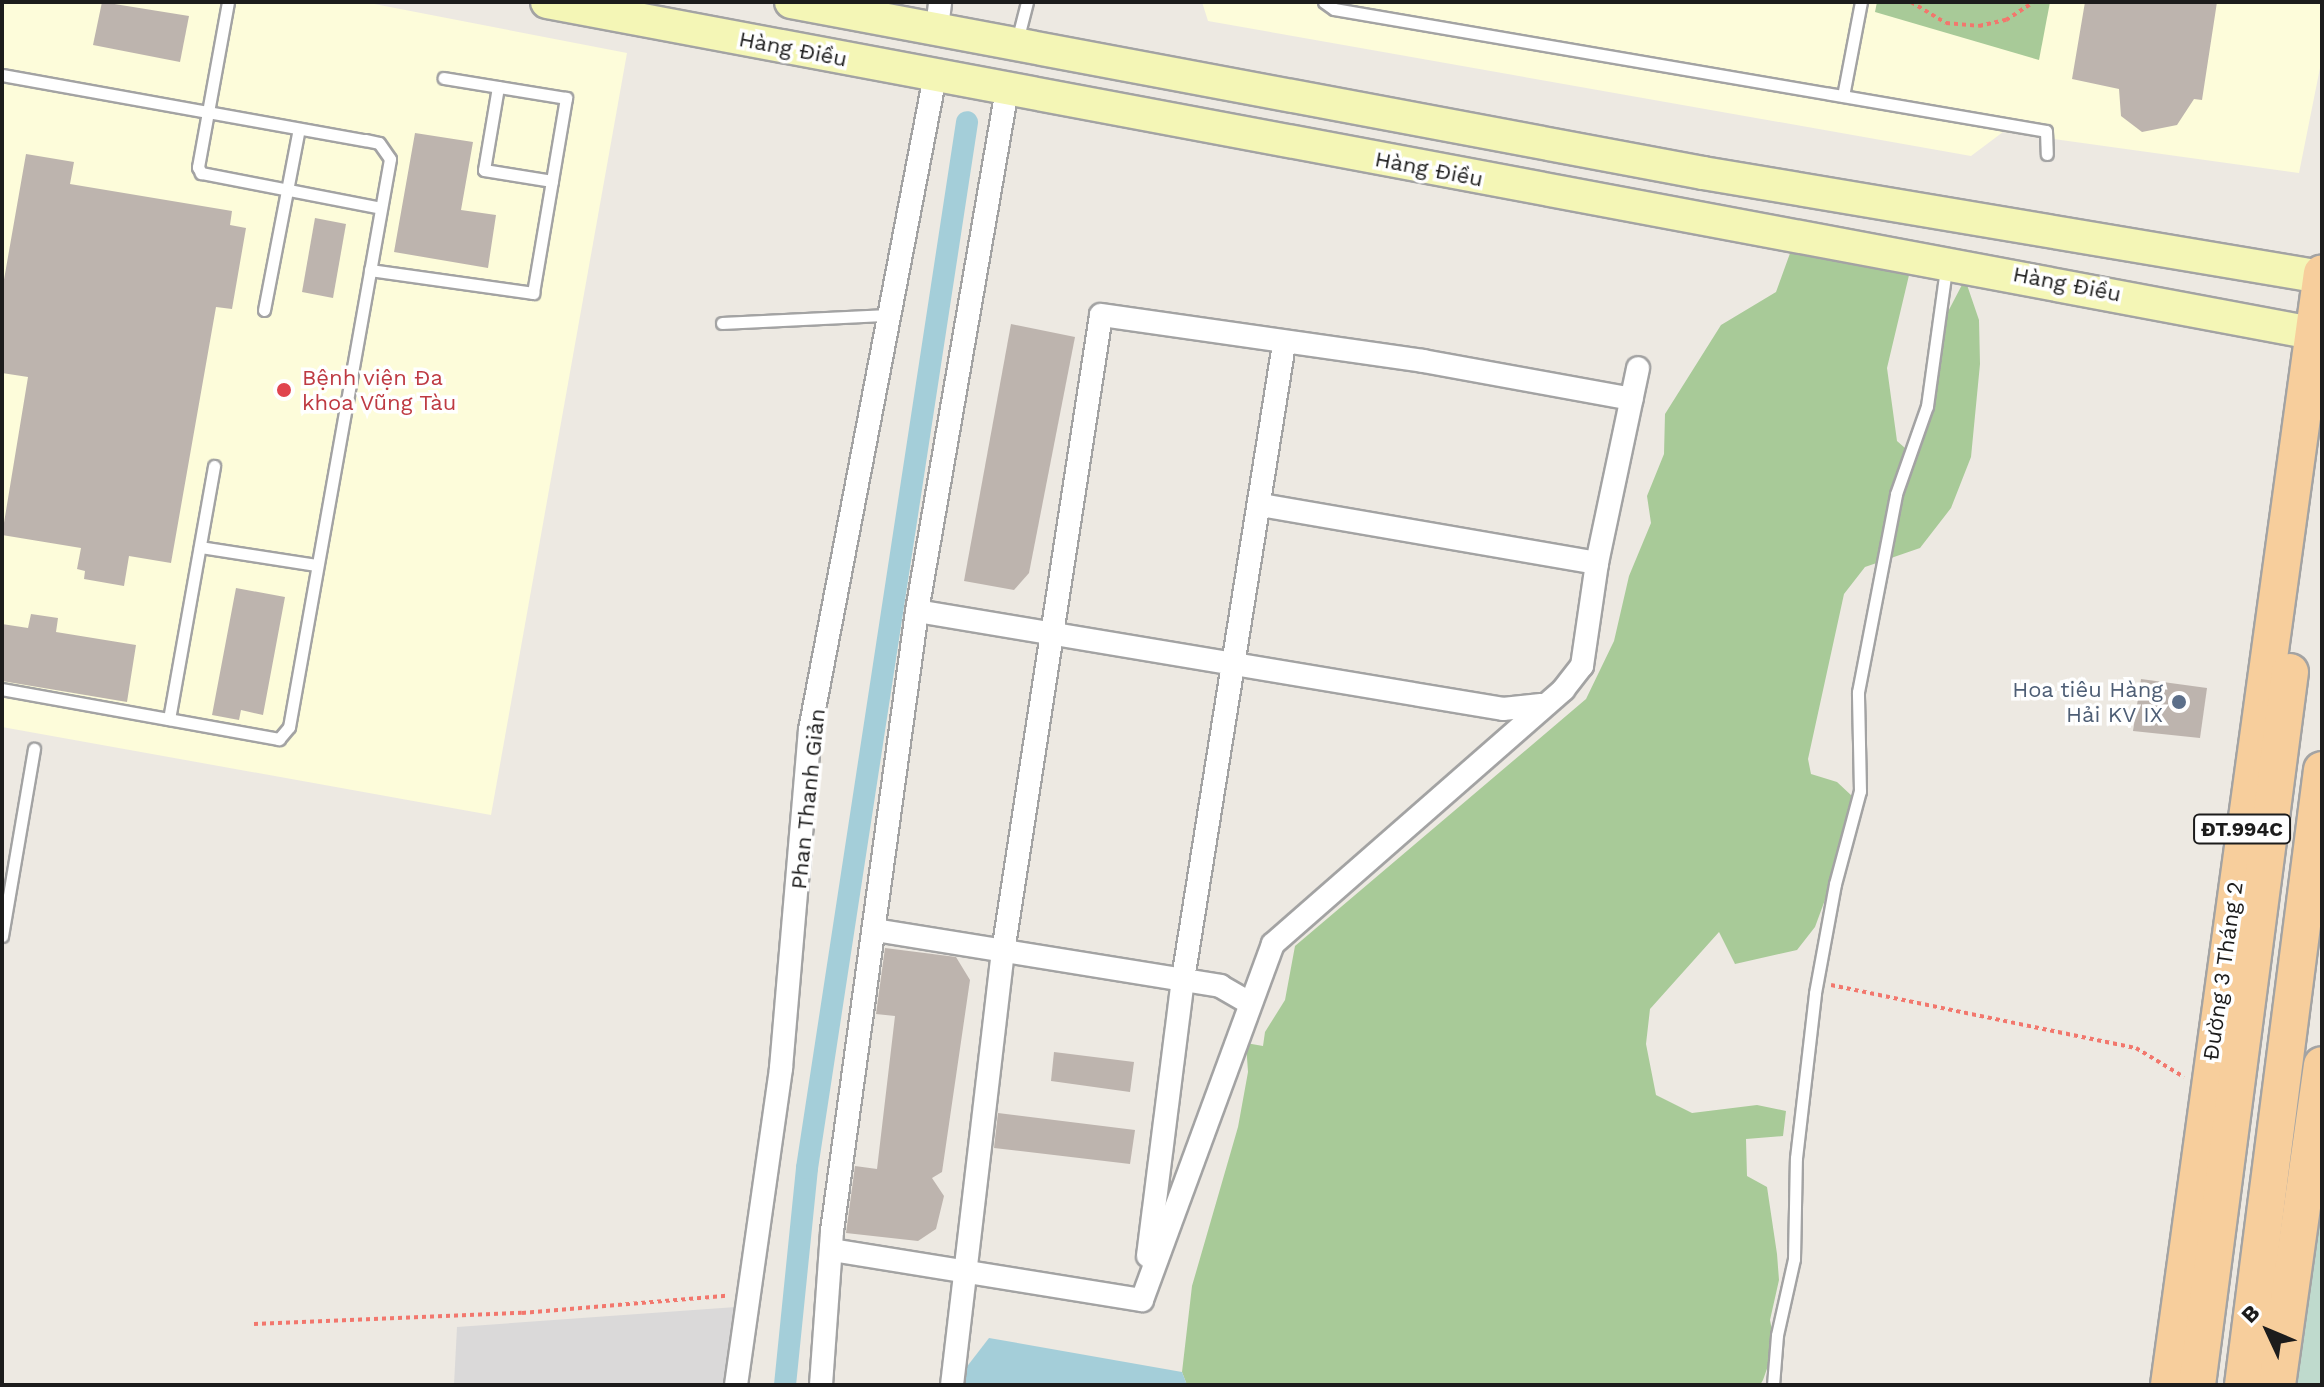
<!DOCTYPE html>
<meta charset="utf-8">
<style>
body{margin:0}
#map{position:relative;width:2324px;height:1387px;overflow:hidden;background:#ede9e2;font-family:"Work Sans",sans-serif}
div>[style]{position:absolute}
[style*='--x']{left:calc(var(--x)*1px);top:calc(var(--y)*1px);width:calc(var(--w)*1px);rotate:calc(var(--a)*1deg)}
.residential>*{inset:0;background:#dad9d9}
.education>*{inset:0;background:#fdfcda}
.forest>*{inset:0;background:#a8ca98}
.wetland>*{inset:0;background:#bfdacd}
.water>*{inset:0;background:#a4ced9}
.canal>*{height:22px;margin:-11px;padding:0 11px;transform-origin:11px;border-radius:11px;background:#a4ced9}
.building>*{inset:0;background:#bdb4ae}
.path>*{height:4px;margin-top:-2px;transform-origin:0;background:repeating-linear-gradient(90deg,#f2776d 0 4px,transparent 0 8px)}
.roads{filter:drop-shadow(2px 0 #a3a3a3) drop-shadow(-2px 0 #a3a3a3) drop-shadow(0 2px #a3a3a3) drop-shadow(0 -2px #a3a3a3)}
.lane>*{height:11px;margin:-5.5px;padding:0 5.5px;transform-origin:5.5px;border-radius:5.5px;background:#fff}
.street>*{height:22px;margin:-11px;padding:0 11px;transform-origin:11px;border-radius:11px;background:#fff}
.secondary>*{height:32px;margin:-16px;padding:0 16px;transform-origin:16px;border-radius:16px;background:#f4f6b6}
.primary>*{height:36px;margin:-18px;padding:0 18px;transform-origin:18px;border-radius:18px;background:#f7ce9c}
.dots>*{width:22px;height:22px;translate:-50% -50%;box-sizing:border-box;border:4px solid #fff;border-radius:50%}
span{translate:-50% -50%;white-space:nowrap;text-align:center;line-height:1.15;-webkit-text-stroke:7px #fff;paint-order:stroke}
.shield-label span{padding:2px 6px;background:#fff;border:2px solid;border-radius:6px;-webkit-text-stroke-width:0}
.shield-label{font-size:20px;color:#1c1c1c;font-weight:700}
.street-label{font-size:22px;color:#1c1c1c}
.health-label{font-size:22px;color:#be3a42}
.left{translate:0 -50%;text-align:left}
.service-label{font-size:22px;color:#4e5e75}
.right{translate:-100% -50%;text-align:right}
.frame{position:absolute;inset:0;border:4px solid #1c1c1c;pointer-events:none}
.north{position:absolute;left:2228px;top:1291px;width:80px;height:80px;-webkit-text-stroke:6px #fff;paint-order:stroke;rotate:314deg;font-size:22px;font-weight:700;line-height:32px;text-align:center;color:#1c1c1c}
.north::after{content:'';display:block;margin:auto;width:28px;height:36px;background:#1c1c1c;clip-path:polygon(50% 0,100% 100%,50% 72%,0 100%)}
</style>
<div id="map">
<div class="residential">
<i style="clip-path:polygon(736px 1307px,728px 1385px,454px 1385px,457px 1327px)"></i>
</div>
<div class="education">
<i style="clip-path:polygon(2px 2px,364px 2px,627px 53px,491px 815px,2px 727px)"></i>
<i style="clip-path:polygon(1202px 2px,2322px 2px,2322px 58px,2299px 173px,2003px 132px,1971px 156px,1208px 21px)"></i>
</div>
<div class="forest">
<i style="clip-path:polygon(1877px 2px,2050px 2px,2039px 60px,1875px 12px)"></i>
<i style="clip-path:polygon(1793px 245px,1910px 271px,1887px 368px,1897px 441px,1905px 448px,1920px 440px,1939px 329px,1965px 279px,1979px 320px,1980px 364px,1971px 457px,1951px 508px,1920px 548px,1865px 567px,1844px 594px,1808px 759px,1811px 774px,1837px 782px,1852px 796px,1854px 821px,1815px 927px,1797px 950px,1735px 964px,1719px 932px,1650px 1009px,1646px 1044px,1656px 1095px,1692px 1113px,1757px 1105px,1786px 1111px,1783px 1136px,1746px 1139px,1747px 1176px,1767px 1187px,1777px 1254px,1779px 1280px,1770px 1320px,1775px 1346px,1763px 1380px,1760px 1385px,1187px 1385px,1182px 1372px,1192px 1286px,1238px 1127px,1248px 1072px,1246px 1043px,1263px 1046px,1265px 1032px,1285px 1000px,1295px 946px,1586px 699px,1614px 641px,1629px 576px,1651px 523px,1647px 496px,1664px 454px,1665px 414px,1721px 325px,1776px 292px)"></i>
</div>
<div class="wetland">
<i style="clip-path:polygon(2322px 1179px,2322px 1385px,2294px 1385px)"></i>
</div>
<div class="water">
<i style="clip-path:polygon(989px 1338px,1182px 1372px,1187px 1385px,960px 1385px,962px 1373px)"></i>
</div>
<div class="canal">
<i style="--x:785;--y:1385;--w:218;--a:-84.2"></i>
<i style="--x:807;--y:1168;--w:1058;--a:-81.3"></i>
</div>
<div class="building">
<i style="clip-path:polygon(102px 2px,189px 16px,180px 62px,93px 45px)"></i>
<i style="clip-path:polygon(2085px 2px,2217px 2px,2202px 100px,2194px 99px,2177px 125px,2142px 132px,2121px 116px,2119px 89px,2072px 79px)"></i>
<i style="clip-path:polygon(415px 133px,473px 142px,461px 210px,496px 215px,488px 268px,394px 252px)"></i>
<i style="clip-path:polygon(26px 154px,74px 162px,70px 184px,232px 211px,230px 225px,246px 228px,232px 309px,216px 307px,171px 563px,129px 556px,124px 586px,84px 579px,85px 571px,77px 569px,81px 548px,2px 535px,28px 377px,2px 373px,2px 291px)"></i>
<i style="clip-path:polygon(315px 218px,346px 224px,333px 298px,302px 292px)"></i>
<i style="clip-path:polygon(1011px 324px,1075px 337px,1029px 573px,1014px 590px,964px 581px)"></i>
<i style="clip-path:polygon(236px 588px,285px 597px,263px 715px,241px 710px,239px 720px,212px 715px)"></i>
<i style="clip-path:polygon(31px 614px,58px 618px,56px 632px,136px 645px,127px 702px,2px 681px,2px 624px,28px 628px)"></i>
<i style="clip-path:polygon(2141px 679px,2207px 688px,2200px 738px,2133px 731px)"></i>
<i style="clip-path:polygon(885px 948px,956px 957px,970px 980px,942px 1172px,932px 1178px,944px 1196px,936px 1229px,918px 1241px,846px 1233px,855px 1166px,877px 1169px,895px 1016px,876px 1014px)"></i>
<i style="clip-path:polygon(1054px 1052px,1134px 1062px,1130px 1092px,1051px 1081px)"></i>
<i style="clip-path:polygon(998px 1113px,1135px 1130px,1130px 1164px,994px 1148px)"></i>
</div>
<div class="path">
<i style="--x:1911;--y:2;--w:41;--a:31"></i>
<i style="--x:1946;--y:23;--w:33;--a:5"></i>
<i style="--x:1979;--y:26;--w:28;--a:-13"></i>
<i style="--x:2006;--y:20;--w:33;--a:-33"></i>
<i style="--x:1831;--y:985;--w:311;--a:11.7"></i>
<i style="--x:2136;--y:1048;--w:56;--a:31.1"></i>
<i style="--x:254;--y:1324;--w:268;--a:-2.4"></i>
<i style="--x:522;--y:1313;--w:205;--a:-4.8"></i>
</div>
<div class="roads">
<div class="lane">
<i style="--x:228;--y:2;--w:168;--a:100.3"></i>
<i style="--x:198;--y:167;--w:7;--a:63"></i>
<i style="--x:201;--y:173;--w:183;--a:11"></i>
<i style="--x:1324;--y:2;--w:12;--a:35"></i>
<i style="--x:1334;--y:9;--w:722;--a:9.72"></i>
<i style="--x:2046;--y:131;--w:23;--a:88"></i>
<i style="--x:1017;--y:41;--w:40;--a:-75.6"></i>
<i style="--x:2;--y:75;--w:369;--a:10.2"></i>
<i style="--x:365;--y:140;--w:14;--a:12"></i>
<i style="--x:379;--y:143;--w:19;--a:55"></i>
<i style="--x:390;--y:159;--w:577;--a:100.08"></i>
<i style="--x:289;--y:727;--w:16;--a:130"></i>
<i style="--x:279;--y:739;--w:281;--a:-169.8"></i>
<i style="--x:498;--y:87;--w:84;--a:99.6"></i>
<i style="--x:484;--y:170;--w:69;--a:9.2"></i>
<i style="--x:1843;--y:96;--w:96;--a:-79.2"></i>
<i style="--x:370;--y:270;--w:165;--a:8"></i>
<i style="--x:533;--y:293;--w:198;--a:-80.4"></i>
<i style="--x:566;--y:98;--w:124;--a:-170.7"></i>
<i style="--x:264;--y:310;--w:184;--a:-79.1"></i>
<i style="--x:722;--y:323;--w:166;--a:-2.8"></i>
<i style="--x:200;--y:547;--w:117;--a:8.8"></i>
<i style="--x:169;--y:719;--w:257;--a:-79.9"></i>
<i style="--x:2;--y:936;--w:190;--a:-80.3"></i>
<i style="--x:1773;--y:1385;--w:50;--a:-85.4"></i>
<i style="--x:1777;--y:1335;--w:78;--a:-77.4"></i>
<i style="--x:1794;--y:1259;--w:101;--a:-88.9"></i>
<i style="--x:1796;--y:1158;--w:166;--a:-83.4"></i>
<i style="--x:1815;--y:993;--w:111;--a:-79.6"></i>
<i style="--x:1835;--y:884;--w:96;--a:-75"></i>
<i style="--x:1860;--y:791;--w:99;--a:-91.2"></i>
<i style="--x:1858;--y:692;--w:202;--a:-79.1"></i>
<i style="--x:1896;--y:494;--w:93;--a:-70.6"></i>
<i style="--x:1927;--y:406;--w:138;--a:-82.1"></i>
</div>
<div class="street">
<i style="--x:937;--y:28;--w:26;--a:-83"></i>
<i style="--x:1261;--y:505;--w:341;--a:9.8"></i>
<i style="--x:917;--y:611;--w:594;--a:9.49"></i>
<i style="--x:1503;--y:709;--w:38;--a:-6"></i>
<i style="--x:875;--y:930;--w:350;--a:9.2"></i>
<i style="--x:1220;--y:986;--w:34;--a:30"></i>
<i style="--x:832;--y:1250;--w:314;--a:9.2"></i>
<i style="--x:1148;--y:1256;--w:279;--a:-82.8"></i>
<i style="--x:1183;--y:979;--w:643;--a:-80.96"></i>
<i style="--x:1142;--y:1300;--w:379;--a:-69.8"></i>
<i style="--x:1273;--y:944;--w:386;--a:-41.2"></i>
<i style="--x:1563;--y:690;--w:31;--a:-52"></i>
<i style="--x:1582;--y:666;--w:104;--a:-81.7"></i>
<i style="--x:1597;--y:563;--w:199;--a:-78.1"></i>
<i style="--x:736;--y:1385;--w:320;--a:-81.9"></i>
<i style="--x:781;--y:1068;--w:339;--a:-85.1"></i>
<i style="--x:810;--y:730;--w:666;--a:-79.18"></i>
<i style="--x:821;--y:1385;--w:154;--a:-85.9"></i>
<i style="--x:832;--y:1231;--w:626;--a:-82.19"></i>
<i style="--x:917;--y:611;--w:529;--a:-80.2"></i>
<i style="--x:952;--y:1385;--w:436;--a:-83.3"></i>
<i style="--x:1003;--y:952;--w:644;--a:-81.25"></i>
<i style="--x:1101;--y:315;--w:325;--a:8.1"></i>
<i style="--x:1423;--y:361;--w:212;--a:10.3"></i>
</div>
<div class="secondary">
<i style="--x:547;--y:2;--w:1797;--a:10.62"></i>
<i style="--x:791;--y:2;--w:928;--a:10.62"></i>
<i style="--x:1703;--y:173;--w:627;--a:9.55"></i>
</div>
<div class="primary">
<i style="--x:2169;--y:1385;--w:1122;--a:-82.17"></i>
<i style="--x:2197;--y:1385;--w:719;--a:-82.57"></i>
<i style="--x:2243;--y:1385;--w:620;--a:-82.68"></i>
<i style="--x:2277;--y:1385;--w:323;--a:-82"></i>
</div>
</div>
<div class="dots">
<i style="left:284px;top:390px;background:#e0444e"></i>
<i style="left:2179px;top:702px;background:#5c6f8a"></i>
</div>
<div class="shield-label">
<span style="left:2242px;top:829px">ĐT.994C</span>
</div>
<div class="street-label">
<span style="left:793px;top:49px;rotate:11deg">Hàng Điều</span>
<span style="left:1429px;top:169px;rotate:11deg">Hàng Điều</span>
<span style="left:2067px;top:284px;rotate:11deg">Hàng Điều</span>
<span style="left:808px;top:799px;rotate:-84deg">Phan Thanh Giản</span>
<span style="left:2223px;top:971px;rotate:-82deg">Đường 3 Tháng 2</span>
</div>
<div class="health-label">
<span class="left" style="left:302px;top:390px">Bệnh viện Đa<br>khoa Vũng Tàu</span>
</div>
<div class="service-label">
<span class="right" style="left:2163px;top:702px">Hoa tiêu Hàng<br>Hải KV IX</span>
</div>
<div class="frame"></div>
<div class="north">B</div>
</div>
